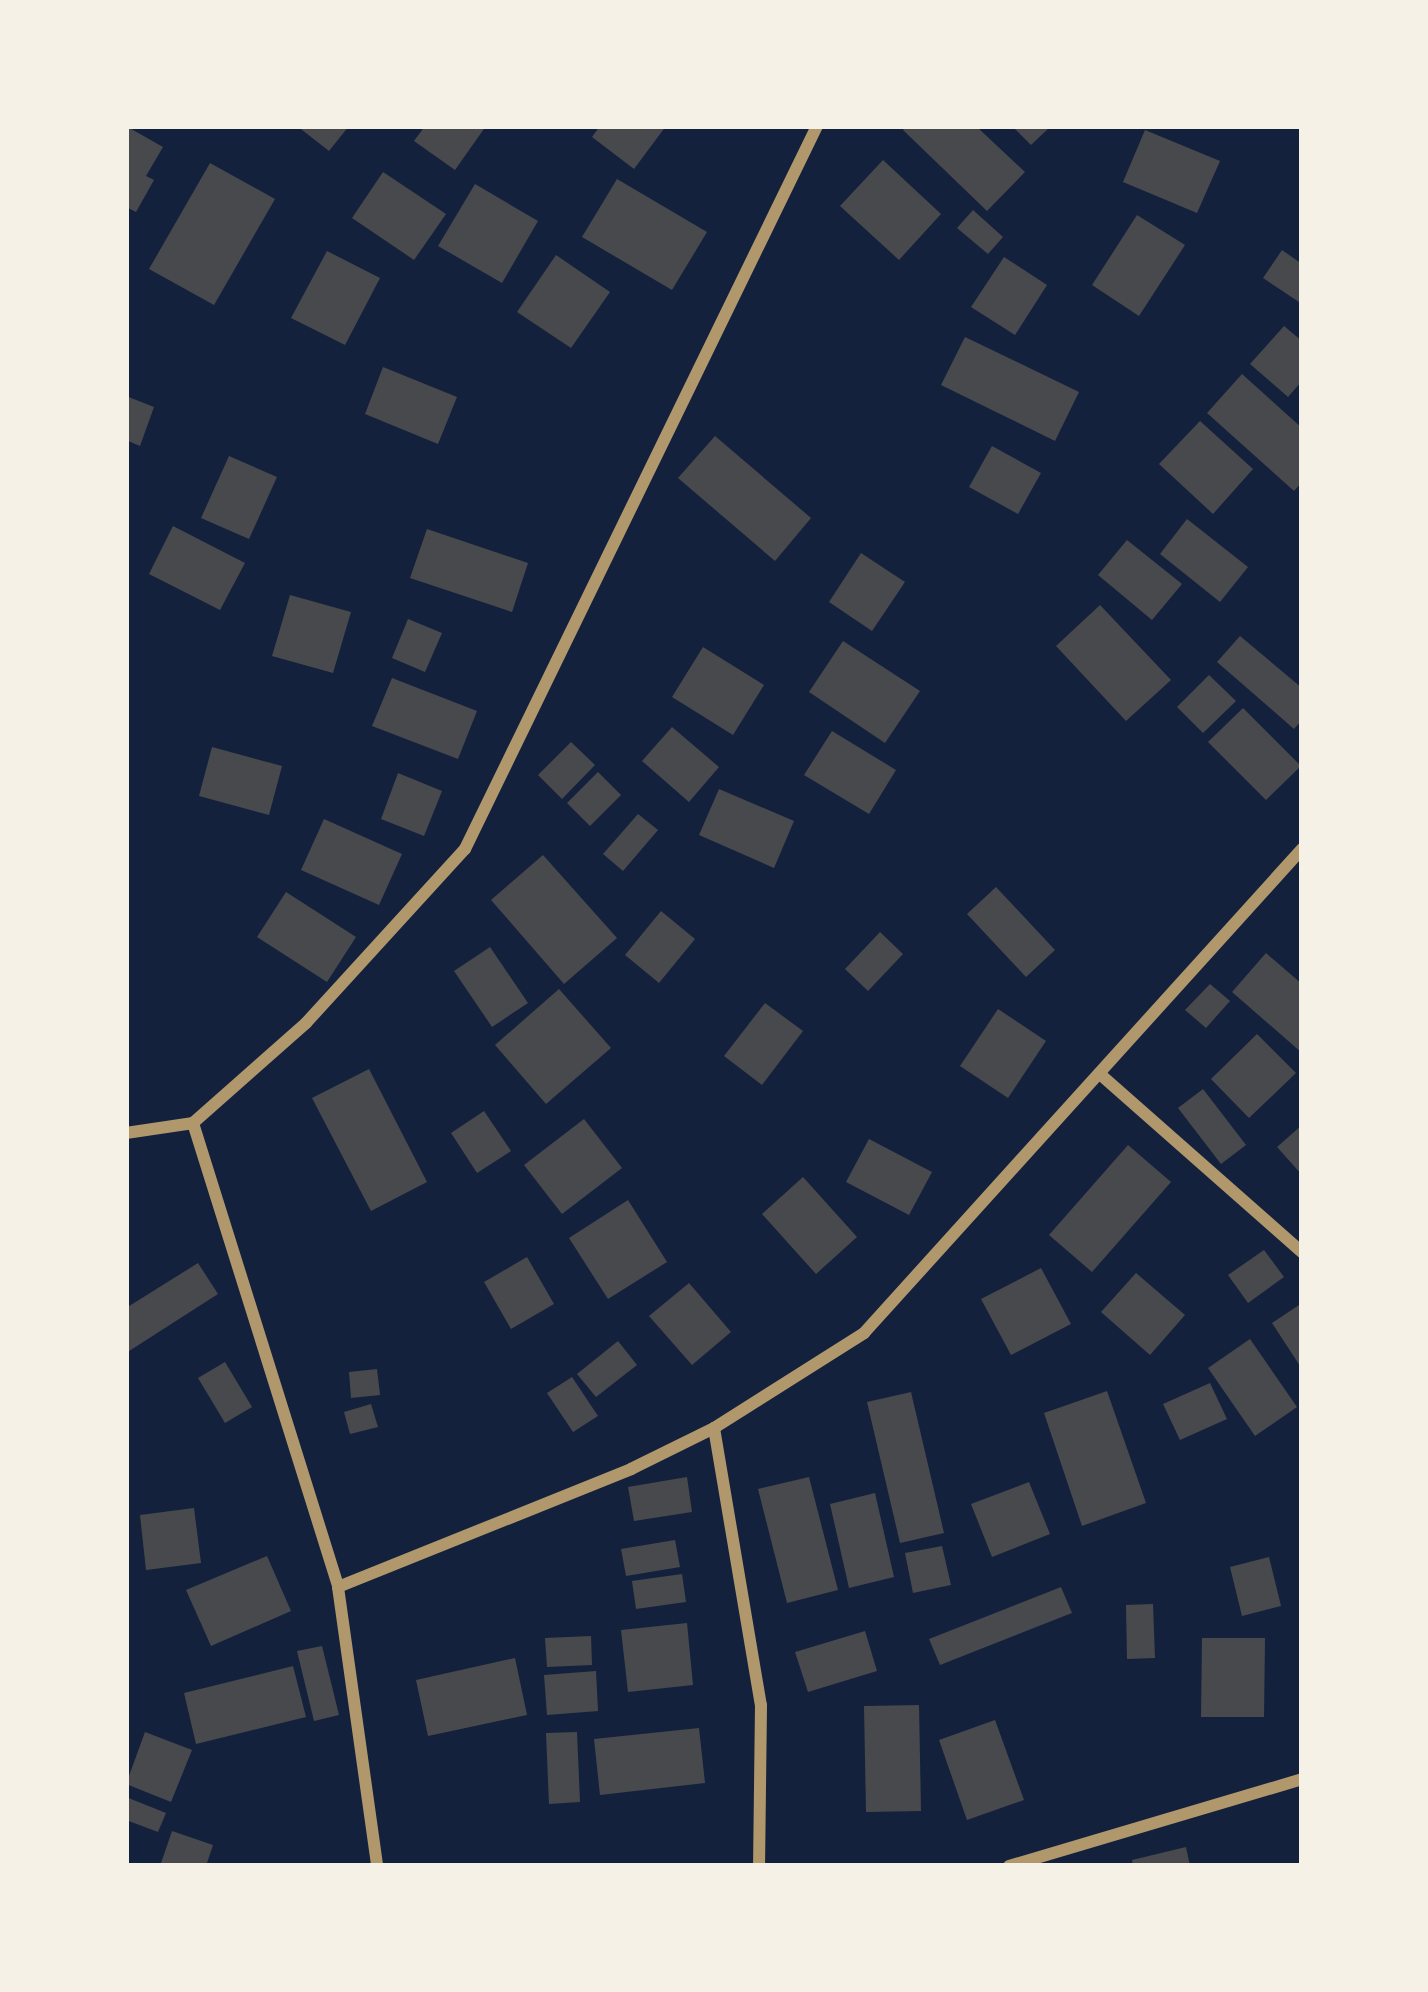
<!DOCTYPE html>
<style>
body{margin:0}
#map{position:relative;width:1428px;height:1992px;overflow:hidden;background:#14213d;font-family:"Titillium Web",sans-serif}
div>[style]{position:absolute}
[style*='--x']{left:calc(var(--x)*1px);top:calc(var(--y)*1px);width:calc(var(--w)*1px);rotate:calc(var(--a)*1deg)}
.building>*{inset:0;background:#48494c}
.minor>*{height:12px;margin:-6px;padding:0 6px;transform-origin:6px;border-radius:6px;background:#b1986c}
span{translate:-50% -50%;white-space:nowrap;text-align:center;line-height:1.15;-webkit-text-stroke:9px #f6f1e7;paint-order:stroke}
.frame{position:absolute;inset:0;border:129px solid #f6f1e7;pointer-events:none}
</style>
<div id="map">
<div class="building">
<i style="clip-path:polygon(126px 126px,163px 147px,146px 176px,154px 180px,136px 212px,126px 207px)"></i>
<i style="clip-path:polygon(297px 126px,349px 126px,329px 151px)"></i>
<i style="clip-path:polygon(425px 126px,486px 126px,455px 170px,414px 141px)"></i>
<i style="clip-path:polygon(600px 126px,666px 126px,634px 169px,592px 137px)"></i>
<i style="clip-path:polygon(907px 126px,976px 126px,1025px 172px,987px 211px,903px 130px)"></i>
<i style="clip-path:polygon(1012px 126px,1051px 126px,1031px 145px)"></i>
<i style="clip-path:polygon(1145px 130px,1220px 161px,1197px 213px,1123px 182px)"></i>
<i style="clip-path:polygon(883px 160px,941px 214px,899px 260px,840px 206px)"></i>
<i style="clip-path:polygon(210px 163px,275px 199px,214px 305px,149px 269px)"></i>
<i style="clip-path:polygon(383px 172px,446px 214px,414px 260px,352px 218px)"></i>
<i style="clip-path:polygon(617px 179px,707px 232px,672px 290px,582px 237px)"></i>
<i style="clip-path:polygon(475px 184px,538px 221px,502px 283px,438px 246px)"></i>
<i style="clip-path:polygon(973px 210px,1003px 237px,988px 254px,957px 228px)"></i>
<i style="clip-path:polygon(1137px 215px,1185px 245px,1139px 316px,1092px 285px)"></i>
<i style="clip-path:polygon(1282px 250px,1302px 264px,1302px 304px,1263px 278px)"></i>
<i style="clip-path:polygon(327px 251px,380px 278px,345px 345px,291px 318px)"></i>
<i style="clip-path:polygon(556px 255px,610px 292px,571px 348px,517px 312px)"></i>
<i style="clip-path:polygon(1004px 257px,1047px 285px,1015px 335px,971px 307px)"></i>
<i style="clip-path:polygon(1284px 326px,1302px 341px,1302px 381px,1288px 397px,1250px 364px)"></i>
<i style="clip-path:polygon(965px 337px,1079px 392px,1055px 441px,941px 385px)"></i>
<i style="clip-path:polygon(383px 367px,457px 397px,438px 444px,365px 414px)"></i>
<i style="clip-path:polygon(1242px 374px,1302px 428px,1302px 482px,1294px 491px,1207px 413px)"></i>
<i style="clip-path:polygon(126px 396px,154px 407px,140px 446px,126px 440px)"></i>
<i style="clip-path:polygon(1200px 421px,1253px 469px,1213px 514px,1159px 464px)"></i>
<i style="clip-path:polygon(715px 436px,811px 518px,775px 561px,678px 478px)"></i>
<i style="clip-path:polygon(992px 446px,1041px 473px,1018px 514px,969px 487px)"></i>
<i style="clip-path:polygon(229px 456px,277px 477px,249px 539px,201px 518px)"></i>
<i style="clip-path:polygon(1187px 519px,1248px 567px,1220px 602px,1160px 554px)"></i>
<i style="clip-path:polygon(173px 526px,245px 563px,220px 610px,149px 574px)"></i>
<i style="clip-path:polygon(427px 529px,528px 563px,512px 612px,410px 578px)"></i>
<i style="clip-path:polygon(1127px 540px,1182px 584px,1152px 620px,1098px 575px)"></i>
<i style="clip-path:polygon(861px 553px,905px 582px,872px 631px,829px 602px)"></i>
<i style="clip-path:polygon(290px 595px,351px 612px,333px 673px,272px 656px)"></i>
<i style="clip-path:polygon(1100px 605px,1171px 680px,1126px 721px,1056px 646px)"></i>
<i style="clip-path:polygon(408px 619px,442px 633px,425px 672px,392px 658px)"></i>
<i style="clip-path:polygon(1240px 636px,1302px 688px,1302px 720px,1294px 729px,1217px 662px)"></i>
<i style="clip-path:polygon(843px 641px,920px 691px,885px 743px,809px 692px)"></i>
<i style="clip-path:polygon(703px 647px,764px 685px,733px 735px,672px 697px)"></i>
<i style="clip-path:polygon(1209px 675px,1236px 701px,1203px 733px,1177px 707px)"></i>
<i style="clip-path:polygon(392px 678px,477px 711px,458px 759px,372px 726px)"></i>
<i style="clip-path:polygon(1243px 708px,1301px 766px,1266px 800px,1208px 742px)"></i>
<i style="clip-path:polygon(672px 727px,719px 767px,689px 802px,642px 761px)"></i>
<i style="clip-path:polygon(832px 731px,896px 770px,869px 814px,804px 775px)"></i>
<i style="clip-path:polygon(571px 742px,595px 765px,562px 799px,538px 775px)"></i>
<i style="clip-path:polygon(212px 747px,282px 766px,269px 815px,199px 796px)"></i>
<i style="clip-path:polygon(598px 772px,621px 795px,590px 826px,567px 803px)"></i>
<i style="clip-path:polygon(398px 773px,442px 791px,424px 836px,381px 819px)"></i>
<i style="clip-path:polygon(719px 789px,794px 821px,774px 868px,699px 835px)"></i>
<i style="clip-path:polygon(638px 814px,658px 830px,623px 871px,603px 854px)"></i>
<i style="clip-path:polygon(324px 819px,402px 854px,379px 905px,301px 870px)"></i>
<i style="clip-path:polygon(543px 855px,617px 938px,564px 984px,491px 900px)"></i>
<i style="clip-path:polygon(996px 887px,1055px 950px,1026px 977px,967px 914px)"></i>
<i style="clip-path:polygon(286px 892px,356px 937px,327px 982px,257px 937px)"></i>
<i style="clip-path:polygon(661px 911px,695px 939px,659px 983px,625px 955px)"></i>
<i style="clip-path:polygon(880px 932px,903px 954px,868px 991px,845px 969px)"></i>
<i style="clip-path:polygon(490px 947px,528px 1003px,492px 1027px,454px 971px)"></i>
<i style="clip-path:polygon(1266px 953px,1302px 984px,1302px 1053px,1232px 992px)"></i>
<i style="clip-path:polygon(1210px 984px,1230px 1001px,1206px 1028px,1185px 1010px)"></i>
<i style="clip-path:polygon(559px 989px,611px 1048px,546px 1104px,495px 1045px)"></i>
<i style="clip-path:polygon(765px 1003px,803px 1031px,762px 1085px,724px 1056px)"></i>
<i style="clip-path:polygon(998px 1009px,1046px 1041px,1008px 1098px,960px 1066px)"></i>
<i style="clip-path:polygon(1257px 1034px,1296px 1073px,1249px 1118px,1211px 1079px)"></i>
<i style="clip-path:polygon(369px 1069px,427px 1182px,371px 1211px,312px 1098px)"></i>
<i style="clip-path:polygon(1203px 1089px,1246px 1145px,1221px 1164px,1178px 1108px)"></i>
<i style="clip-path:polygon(484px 1111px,511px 1151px,477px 1173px,451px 1133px)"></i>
<i style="clip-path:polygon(584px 1119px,622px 1168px,562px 1214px,524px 1165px)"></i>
<i style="clip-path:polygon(1302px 1125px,1302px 1175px,1277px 1147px)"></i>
<i style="clip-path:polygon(869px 1139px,932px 1172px,909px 1215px,846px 1182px)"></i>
<i style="clip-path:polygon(1128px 1145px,1171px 1182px,1092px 1272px,1049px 1235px)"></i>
<i style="clip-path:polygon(803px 1177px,857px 1237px,816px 1274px,762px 1214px)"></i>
<i style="clip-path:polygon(628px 1200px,667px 1262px,608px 1299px,569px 1238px)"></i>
<i style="clip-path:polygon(1264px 1250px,1284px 1277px,1248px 1303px,1228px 1275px)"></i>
<i style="clip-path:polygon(527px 1257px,554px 1304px,511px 1329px,484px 1282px)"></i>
<i style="clip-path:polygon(198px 1263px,218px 1294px,126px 1353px,126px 1308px)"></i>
<i style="clip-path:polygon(1041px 1268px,1071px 1324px,1011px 1355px,981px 1299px)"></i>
<i style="clip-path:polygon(1136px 1273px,1185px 1315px,1150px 1355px,1101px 1312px)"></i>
<i style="clip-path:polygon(689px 1283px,731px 1332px,692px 1365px,649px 1316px)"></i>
<i style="clip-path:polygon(1302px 1303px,1302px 1369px,1272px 1323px)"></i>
<i style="clip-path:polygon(1250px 1339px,1297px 1407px,1255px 1436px,1208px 1368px)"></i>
<i style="clip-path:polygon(618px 1341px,637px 1365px,596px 1397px,577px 1374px)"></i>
<i style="clip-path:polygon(225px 1362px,252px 1407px,225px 1423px,198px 1378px)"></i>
<i style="clip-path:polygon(377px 1369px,380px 1395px,351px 1398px,349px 1372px)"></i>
<i style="clip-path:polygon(572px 1377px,598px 1416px,573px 1432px,547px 1393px)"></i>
<i style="clip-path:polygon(1210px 1383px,1227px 1419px,1180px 1440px,1163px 1404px)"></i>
<i style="clip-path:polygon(1107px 1391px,1146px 1503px,1082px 1526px,1044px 1413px)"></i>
<i style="clip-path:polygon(911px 1392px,944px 1533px,900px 1543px,867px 1402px)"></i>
<i style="clip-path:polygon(371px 1404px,378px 1427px,350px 1434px,344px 1412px)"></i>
<i style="clip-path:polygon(687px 1477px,692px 1512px,634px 1521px,628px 1487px)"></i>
<i style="clip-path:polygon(809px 1477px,838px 1590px,787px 1603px,758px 1489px)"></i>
<i style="clip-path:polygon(1029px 1482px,1050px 1534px,992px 1557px,971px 1504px)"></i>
<i style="clip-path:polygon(875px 1493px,894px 1577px,849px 1588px,830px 1504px)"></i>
<i style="clip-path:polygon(194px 1508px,201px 1563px,146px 1570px,140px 1515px)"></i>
<i style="clip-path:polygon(675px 1540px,680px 1567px,626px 1576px,621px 1549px)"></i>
<i style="clip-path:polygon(942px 1546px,951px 1585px,913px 1593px,905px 1553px)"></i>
<i style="clip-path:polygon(267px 1556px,291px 1611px,211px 1646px,186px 1590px)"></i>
<i style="clip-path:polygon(1269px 1557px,1281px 1606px,1242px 1616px,1230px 1567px)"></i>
<i style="clip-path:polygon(682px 1574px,686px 1602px,636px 1609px,632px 1581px)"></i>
<i style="clip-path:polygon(1061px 1587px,1072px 1613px,940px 1665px,929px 1639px)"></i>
<i style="clip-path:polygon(1153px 1604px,1155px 1658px,1127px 1659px,1126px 1605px)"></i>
<i style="clip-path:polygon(687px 1623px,693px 1685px,628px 1692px,621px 1630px)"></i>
<i style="clip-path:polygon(865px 1631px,877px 1671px,808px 1692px,795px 1652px)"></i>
<i style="clip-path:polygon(591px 1636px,592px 1665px,547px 1667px,545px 1638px)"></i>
<i style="clip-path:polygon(1202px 1638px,1265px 1638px,1264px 1717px,1201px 1717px)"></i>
<i style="clip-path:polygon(322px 1646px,339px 1715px,314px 1721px,297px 1651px)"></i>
<i style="clip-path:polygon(515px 1658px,527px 1715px,428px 1736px,416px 1680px)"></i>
<i style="clip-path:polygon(293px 1666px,306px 1717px,196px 1744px,184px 1693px)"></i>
<i style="clip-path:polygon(596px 1671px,598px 1711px,547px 1715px,544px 1675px)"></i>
<i style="clip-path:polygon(919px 1705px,921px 1811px,866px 1812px,864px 1706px)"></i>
<i style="clip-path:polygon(995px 1720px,1024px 1800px,967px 1820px,939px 1740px)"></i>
<i style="clip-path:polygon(699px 1728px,705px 1783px,600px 1795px,594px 1739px)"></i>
<i style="clip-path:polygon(145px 1732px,192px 1750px,171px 1802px,126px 1784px)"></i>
<i style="clip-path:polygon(577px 1732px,580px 1802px,549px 1804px,546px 1733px)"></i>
<i style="clip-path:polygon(126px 1797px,166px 1813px,158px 1832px,126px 1820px)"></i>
<i style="clip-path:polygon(172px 1831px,213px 1845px,206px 1866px,160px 1866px)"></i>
<i style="clip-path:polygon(1186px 1847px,1190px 1866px,1133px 1866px,1132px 1860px)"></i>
</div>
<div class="minor">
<i style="--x:1101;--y:1075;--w:268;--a:41.4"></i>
<i style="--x:193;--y:1123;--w:151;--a:-41.5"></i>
<i style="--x:306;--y:1023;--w:236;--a:-47.6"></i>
<i style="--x:465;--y:849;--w:804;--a:-64.04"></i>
<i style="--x:126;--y:1133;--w:68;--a:-8.5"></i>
<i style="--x:193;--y:1123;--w:486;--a:72.6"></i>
<i style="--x:338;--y:1587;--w:282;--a:82"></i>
<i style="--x:714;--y:1428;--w:281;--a:80.4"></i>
<i style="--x:761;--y:1705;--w:161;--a:90.7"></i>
<i style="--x:338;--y:1587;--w:316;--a:-21.9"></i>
<i style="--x:631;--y:1469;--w:93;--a:-26.3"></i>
<i style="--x:714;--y:1428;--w:178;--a:-32.3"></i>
<i style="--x:864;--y:1333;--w:653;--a:-47.86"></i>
<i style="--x:1009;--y:1866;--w:306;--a:-16.5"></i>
</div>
<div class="frame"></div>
</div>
